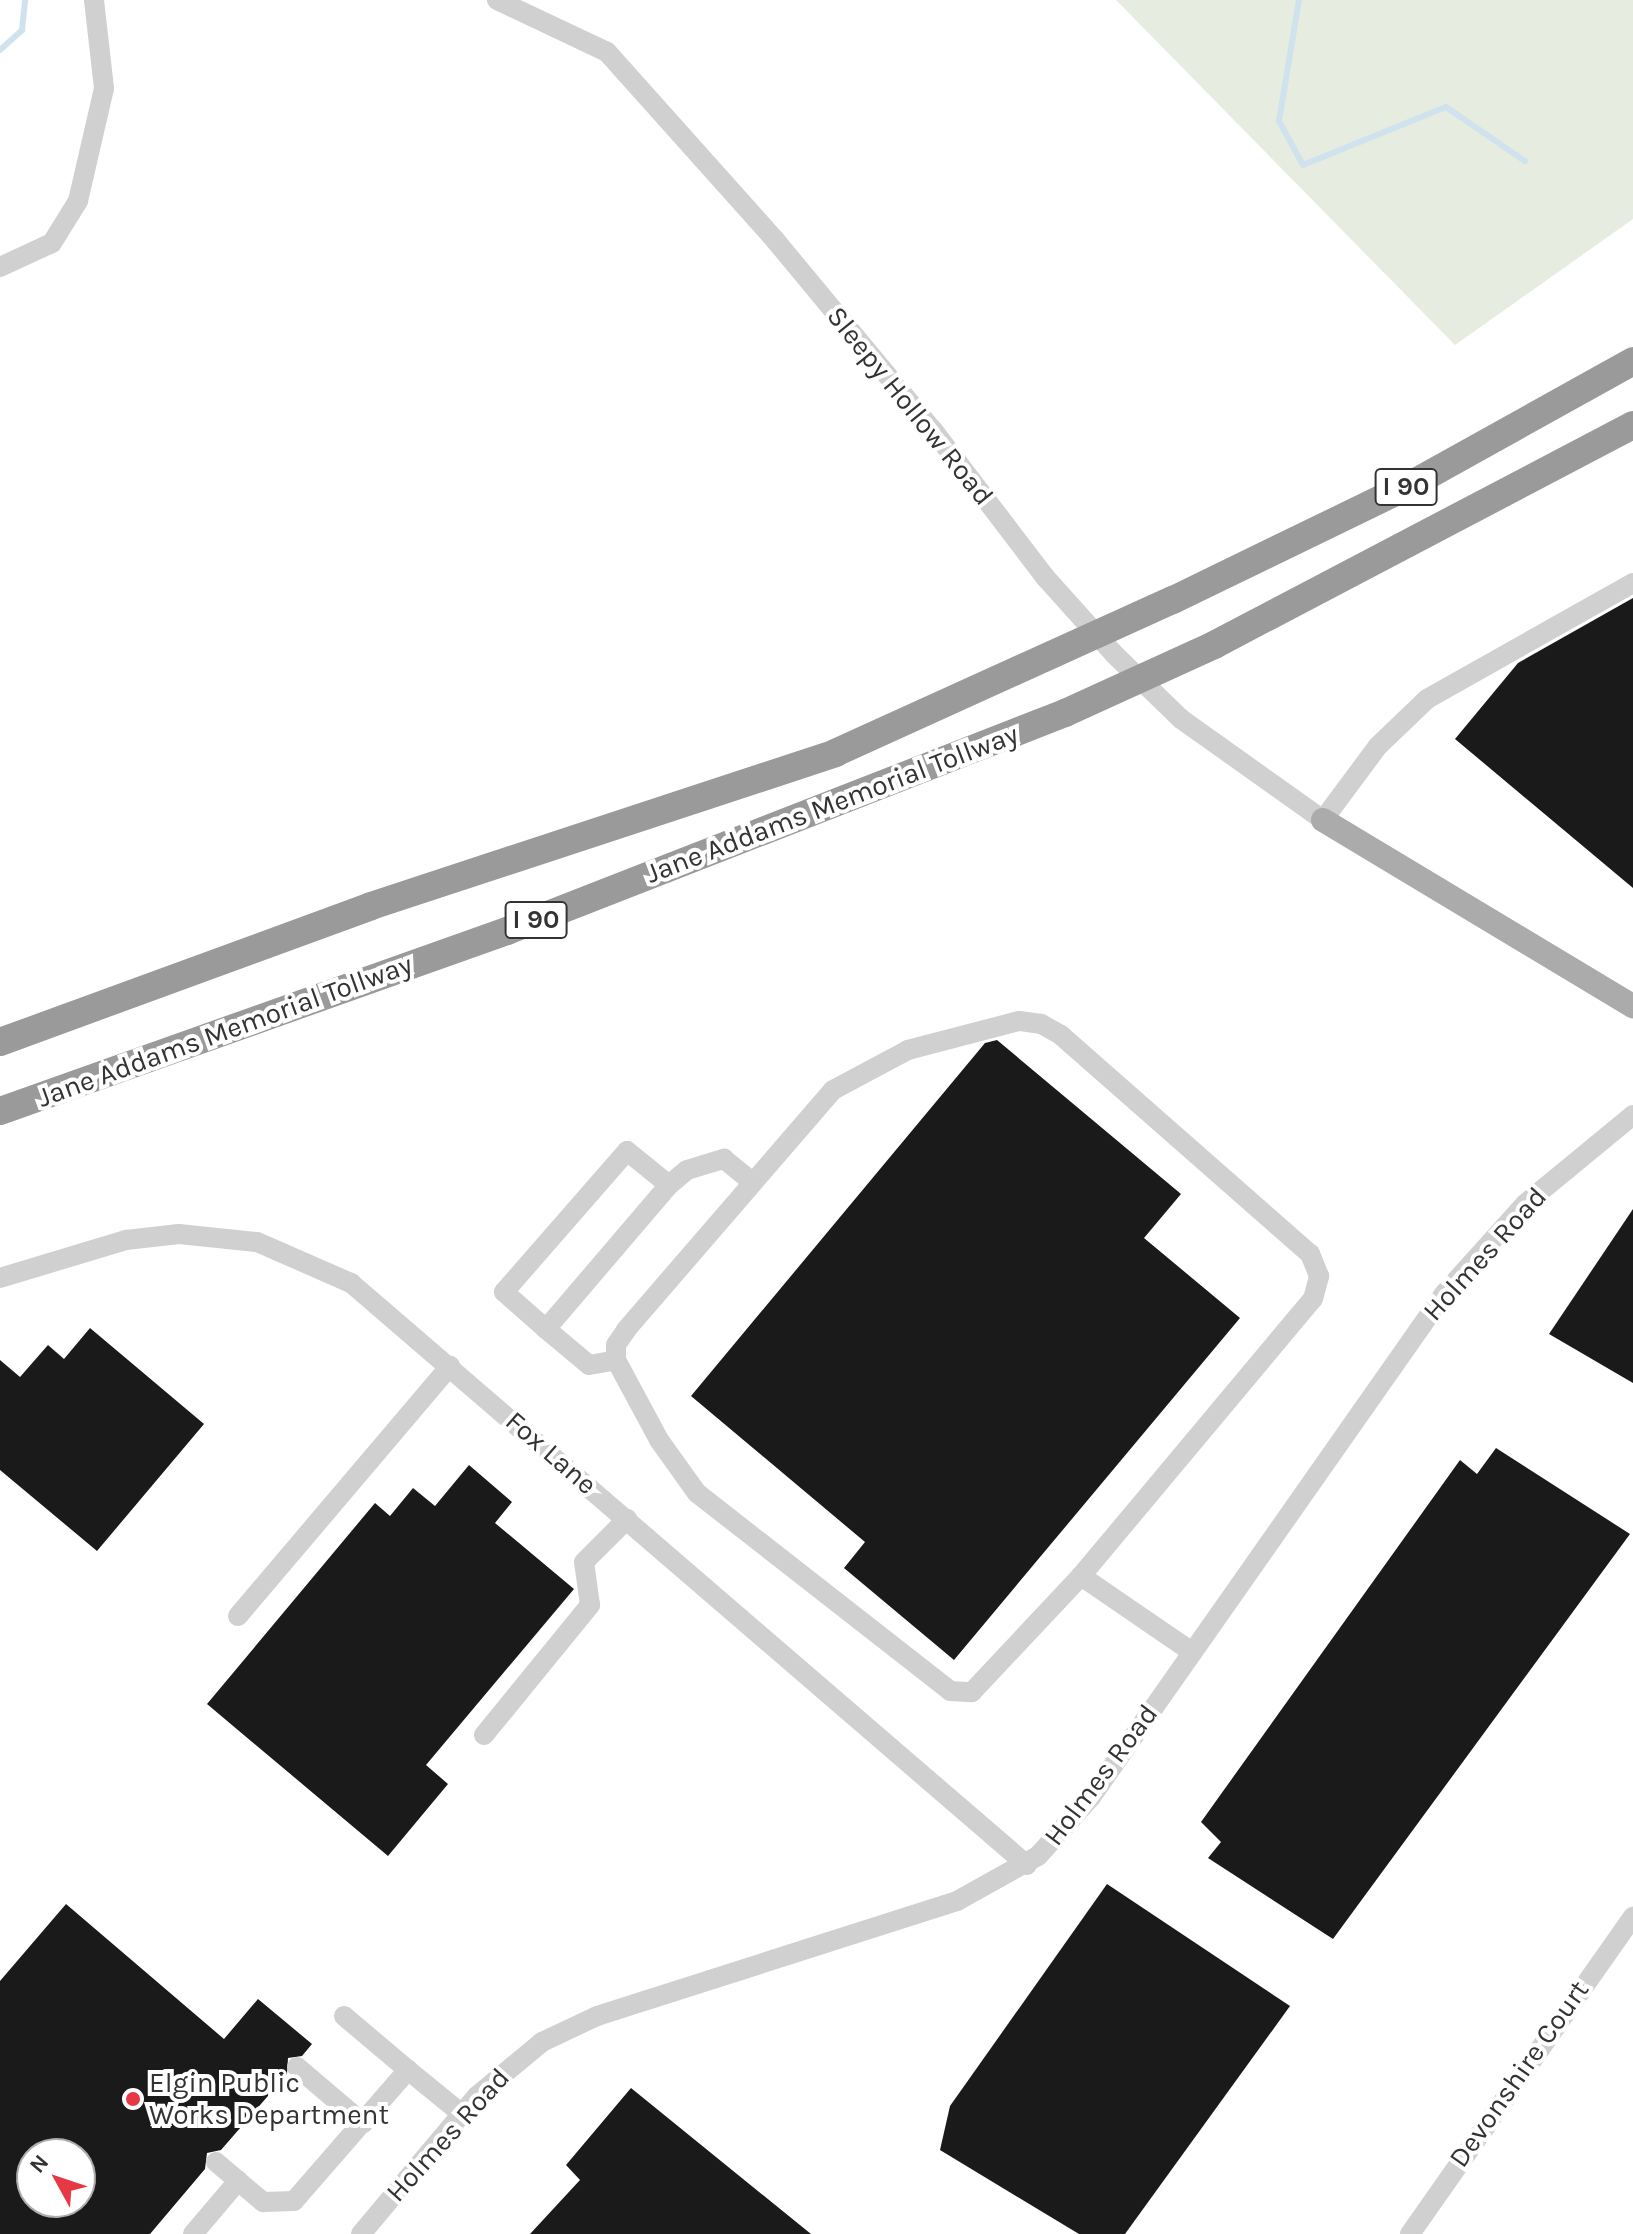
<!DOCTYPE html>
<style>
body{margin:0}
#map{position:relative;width:1633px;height:2234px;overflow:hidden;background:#fff;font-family:Karla,sans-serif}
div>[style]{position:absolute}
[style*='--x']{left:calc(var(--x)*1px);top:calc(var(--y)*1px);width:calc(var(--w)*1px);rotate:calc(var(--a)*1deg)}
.green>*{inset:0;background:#e6ecdf}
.stream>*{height:6px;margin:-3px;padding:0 3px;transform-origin:3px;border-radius:3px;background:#cfe2ee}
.building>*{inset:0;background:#1a1a1a}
.minor>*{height:20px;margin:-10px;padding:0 10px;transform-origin:10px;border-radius:10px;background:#d0d0d0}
.major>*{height:24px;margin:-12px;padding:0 12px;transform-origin:12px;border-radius:12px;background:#ababab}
.highway>*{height:28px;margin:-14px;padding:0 14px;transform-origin:14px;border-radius:14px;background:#9a9a9a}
.dots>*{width:22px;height:22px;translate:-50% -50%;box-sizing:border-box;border:4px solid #fff;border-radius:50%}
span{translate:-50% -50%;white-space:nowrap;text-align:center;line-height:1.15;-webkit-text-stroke:8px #fff;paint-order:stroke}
.shield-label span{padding:2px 6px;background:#fff;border:2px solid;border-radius:6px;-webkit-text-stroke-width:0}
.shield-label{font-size:26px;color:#333;font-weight:700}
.street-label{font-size:28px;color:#333}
.poi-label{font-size:28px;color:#333}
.left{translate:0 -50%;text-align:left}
.north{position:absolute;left:16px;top:2138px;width:80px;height:80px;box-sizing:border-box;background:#fff;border:2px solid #adadad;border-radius:50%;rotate:310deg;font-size:22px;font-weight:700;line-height:32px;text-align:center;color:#333}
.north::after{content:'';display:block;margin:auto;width:28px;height:36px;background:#e63946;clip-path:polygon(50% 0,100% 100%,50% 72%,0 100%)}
</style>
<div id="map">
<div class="green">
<i style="clip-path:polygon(1116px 0,1633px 0,1633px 219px,1455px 345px)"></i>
</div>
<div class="stream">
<i style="--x:1299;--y:0;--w:123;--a:99.4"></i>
<i style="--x:1279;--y:121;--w:50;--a:61.4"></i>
<i style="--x:1303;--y:165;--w:154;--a:-22.1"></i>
<i style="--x:1446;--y:107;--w:96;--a:34.4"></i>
<i style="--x:0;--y:50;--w:30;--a:-42"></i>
<i style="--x:22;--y:30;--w:30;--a:-84"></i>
</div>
<div class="building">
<i style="clip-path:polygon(1633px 598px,1633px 888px,1455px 739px,1518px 663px)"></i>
<i style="clip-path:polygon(997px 1040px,1181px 1194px,1144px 1238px,1240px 1318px,954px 1660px,844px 1568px,865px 1542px,691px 1396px,985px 1043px)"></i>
<i style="clip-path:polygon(1633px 1209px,1633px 1383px,1549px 1334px)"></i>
<i style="clip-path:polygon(90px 1328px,204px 1424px,97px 1551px,0 1470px,0 1360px,20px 1377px,48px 1345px,64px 1359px)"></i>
<i style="clip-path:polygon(1496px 1448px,1630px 1534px,1333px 1939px,1208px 1858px,1221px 1842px,1201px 1822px,1460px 1460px,1477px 1474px)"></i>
<i style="clip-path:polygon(469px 1465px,512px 1502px,495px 1523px,574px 1589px,426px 1765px,448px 1784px,388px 1856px,207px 1704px,375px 1503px,390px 1516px,413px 1488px,435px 1506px)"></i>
<i style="clip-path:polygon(1107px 1884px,1290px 2006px,1125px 2234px,1079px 2234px,940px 2150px,950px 2106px)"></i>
<i style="clip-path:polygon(evenodd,66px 1904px,224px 2039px,258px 1999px,312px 2044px,302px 2056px,288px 2058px,287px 2074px,221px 2150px,207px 2153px,205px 2169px,150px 2234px,0 2234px,0 1981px,66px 1904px,32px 2154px,80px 2154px,80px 2202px,32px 2202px,32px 2154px)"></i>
<i style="clip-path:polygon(631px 2088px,811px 2234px,530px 2234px,580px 2180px,566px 2165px)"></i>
</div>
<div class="minor">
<i style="--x:497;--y:0;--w:122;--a:25.3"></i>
<i style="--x:607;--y:52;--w:252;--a:48.2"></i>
<i style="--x:775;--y:240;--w:247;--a:50.3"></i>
<i style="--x:933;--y:430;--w:185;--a:52.7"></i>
<i style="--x:1045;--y:577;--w:103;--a:48.1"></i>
<i style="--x:1114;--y:654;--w:93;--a:44.1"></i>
<i style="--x:1181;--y:719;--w:174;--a:35.4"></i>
<i style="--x:1323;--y:820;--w:92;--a:-53.4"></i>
<i style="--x:1378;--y:746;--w:68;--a:-43.8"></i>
<i style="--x:1427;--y:699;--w:236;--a:-29.4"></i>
<i style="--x:0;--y:267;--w:57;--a:-24.8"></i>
<i style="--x:52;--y:243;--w:49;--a:-58.2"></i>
<i style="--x:78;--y:201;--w:116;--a:-77"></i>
<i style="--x:104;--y:88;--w:89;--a:-96.5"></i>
<i style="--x:669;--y:1185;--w:23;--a:-40"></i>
<i style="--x:687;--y:1170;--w:39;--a:-17"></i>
<i style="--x:724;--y:1159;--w:36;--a:39"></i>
<i style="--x:0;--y:1278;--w:132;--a:-16.8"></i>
<i style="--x:126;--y:1240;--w:53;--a:-6.5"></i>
<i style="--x:179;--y:1234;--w:78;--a:5.9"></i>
<i style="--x:257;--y:1242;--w:103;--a:23.6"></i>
<i style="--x:351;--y:1283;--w:892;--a:40.73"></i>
<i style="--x:546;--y:1329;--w:189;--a:-49.5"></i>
<i style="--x:669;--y:1185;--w:54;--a:-141"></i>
<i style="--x:627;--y:1151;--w:187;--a:131.1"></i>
<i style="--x:504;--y:1292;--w:56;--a:41.4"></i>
<i style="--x:546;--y:1329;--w:56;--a:39.9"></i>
<i style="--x:589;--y:1365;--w:27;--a:-10"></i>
<i style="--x:1081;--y:1576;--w:361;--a:-50.1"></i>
<i style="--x:1313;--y:1299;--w:24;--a:-75"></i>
<i style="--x:1319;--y:1276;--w:24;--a:-112"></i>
<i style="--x:1310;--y:1254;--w:332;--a:-138.7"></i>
<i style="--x:1061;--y:1035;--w:23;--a:-151"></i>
<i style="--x:1041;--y:1024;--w:22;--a:-172"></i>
<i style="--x:1019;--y:1021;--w:115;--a:165.4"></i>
<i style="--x:908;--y:1050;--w:85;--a:151.9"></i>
<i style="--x:833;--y:1090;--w:316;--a:130.8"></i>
<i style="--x:627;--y:1329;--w:19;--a:125"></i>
<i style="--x:616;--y:1345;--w:15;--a:90"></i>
<i style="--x:616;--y:1360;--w:91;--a:61.7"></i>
<i style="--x:659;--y:1440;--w:65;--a:54.4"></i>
<i style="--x:697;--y:1493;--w:321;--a:38"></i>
<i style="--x:950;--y:1691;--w:22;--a:3"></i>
<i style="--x:972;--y:1692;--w:159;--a:-46.8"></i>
<i style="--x:1081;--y:1576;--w:135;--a:34.4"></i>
<i style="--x:238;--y:1616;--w:328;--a:-49.7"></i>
<i style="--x:484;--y:1735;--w:168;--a:-50.8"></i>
<i style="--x:590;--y:1605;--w:43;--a:-97.9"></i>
<i style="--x:584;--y:1562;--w:61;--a:-45"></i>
<i style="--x:344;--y:2016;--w:84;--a:40.2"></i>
<i style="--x:297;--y:2067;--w:87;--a:40.3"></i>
<i style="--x:216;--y:2162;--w:62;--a:40.4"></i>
<i style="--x:263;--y:2202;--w:31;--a:-2"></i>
<i style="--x:294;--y:2201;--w:174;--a:-49"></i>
<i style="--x:408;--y:2070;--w:70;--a:39.2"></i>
<i style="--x:193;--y:2234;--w:70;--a:-49.7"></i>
<i style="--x:361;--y:2234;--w:180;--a:-50"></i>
<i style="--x:477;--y:2096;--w:85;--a:-39.7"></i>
<i style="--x:542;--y:2042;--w:61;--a:-25.3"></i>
<i style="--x:597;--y:2016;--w:378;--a:-17.7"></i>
<i style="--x:957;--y:1901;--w:93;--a:-29.1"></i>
<i style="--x:1038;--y:1856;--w:79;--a:-48.1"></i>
<i style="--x:1091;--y:1797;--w:615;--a:-54.94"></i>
<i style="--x:1444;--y:1294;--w:121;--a:-48"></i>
<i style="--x:1525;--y:1204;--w:140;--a:-39.5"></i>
<i style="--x:1410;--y:2234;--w:388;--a:-54.9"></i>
</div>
<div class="major">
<i style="--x:1323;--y:820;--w:362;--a:31"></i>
</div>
<div class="highway">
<i style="--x:0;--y:1042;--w:395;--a:-20.1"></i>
<i style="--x:371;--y:906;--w:489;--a:-18.2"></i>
<i style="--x:835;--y:753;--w:371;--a:-24.4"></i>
<i style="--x:1173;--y:600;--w:268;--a:-25.9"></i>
<i style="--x:1414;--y:483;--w:251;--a:-29.1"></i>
<i style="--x:0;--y:1111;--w:538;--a:-19.55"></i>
<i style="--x:507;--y:931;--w:599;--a:-21.34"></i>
<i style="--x:1065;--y:713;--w:164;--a:-24.5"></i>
<i style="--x:1214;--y:645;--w:473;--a:-27.7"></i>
</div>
<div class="dots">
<i style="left:133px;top:2099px;background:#e63946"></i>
</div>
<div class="shield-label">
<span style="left:1406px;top:487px">I 90</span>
<span style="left:536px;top:920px">I 90</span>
</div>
<div class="street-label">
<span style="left:910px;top:406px;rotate:51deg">Sleepy Hollow Road</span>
<span style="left:832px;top:804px;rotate:-21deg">Jane Addams Memorial Tollway</span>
<span style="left:225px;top:1031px;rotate:-20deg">Jane Addams Memorial Tollway</span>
<span style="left:1485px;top:1254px;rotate:-48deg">Holmes Road</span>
<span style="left:551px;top:1453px;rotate:41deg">Fox Lane</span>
<span style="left:1101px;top:1775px;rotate:-53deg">Holmes Road</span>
<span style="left:1519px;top:2074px;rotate:-55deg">Devonshire Court</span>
<span style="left:448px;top:2135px;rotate:-48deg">Holmes Road</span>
</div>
<div class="poi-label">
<span class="left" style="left:149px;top:2099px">Elgin Public<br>Works Department</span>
</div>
<div class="north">N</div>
</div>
